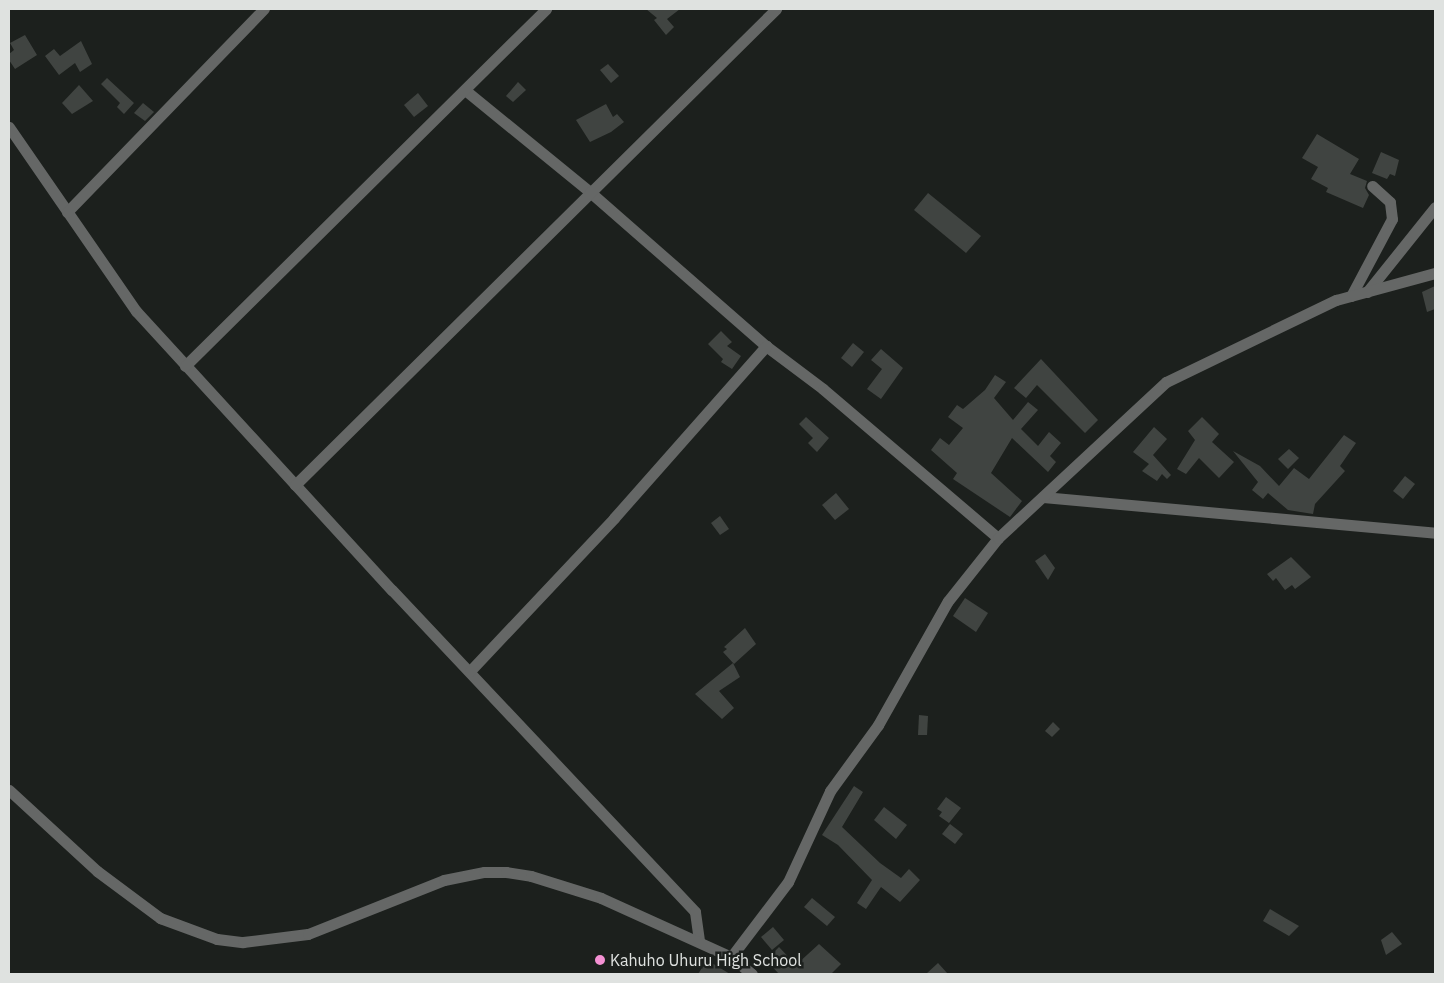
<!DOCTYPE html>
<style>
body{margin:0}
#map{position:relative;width:1444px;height:983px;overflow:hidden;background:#1c201d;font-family:"IBM Plex Sans",sans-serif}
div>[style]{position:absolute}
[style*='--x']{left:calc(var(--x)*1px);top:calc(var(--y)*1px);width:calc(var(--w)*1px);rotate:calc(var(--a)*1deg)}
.building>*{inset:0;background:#404441}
.minor>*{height:11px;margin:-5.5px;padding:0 5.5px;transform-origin:5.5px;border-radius:5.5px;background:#656766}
.dots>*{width:14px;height:14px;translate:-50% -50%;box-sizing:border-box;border:2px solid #1c201d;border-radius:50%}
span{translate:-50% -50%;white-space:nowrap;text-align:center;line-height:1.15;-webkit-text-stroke:5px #1c201d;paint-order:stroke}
.poi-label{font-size:16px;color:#dfe2e0}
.left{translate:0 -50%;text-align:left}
.frame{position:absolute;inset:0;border:10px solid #dfe2e0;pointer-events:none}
</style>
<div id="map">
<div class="building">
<i style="clip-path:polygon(646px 9px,680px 9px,667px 19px,674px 27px,666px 35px,654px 20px,657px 18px)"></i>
<i style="clip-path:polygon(25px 35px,37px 55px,15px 69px,9px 60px,9px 54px,14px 50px,10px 43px)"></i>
<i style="clip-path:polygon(81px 41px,92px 64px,80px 72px,75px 63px,59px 75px,45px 56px,54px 49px,60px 56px)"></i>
<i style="clip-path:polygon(608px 64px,619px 76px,611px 83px,600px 70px)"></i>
<i style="clip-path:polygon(107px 78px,134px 103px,124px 114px,117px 107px,120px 103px,101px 84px)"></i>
<i style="clip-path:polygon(518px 82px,526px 90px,513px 102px,506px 96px)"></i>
<i style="clip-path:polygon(79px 85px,93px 101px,72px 114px,62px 103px)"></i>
<i style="clip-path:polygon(418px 93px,428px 106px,414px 117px,404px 105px)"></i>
<i style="clip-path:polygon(143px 103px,154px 112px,145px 121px,134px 113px)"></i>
<i style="clip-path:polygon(606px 104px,613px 117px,617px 114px,624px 122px,611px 132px,590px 142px,576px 120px)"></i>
<i style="clip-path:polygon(1317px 134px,1359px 159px,1350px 174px,1367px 181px,1365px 188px,1369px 195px,1363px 208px,1326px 192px,1328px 188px,1311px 179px,1318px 167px,1302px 158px)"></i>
<i style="clip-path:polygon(1381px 152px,1399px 160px,1395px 176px,1390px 174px,1387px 179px,1372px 173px)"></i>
<i style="clip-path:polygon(928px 193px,981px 236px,966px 253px,914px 210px)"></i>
<i style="clip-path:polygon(1435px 286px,1435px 309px,1427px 312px,1422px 292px)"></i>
<i style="clip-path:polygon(721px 331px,732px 342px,727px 346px,741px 356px,732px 369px,721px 362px,723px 359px,708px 344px)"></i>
<i style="clip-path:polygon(853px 343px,864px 352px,852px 367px,841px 358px)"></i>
<i style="clip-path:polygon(881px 349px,903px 368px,881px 399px,867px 389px,882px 369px,871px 360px)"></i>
<i style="clip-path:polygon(1041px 359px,1098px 420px,1085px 433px,1037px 385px,1026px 398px,1014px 388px)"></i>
<i style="clip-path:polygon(995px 375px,1006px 382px,994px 398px,1013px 420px,1028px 402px,1038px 410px,1021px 429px,1038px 446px,1049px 432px,1061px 443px,1050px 456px,1056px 462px,1048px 472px,1012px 438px,991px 473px,1022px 501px,1010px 517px,953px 479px,957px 473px,931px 450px,940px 438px,949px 445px,963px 428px,948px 417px,957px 405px,963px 409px,985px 390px)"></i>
<i style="clip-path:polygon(806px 417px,829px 438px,817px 452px,808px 443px,813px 438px,799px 424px)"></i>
<i style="clip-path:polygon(1202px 417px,1219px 434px,1212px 442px,1234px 462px,1219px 478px,1199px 458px,1186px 474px,1177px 469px,1195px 440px,1188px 431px)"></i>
<i style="clip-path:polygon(1154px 427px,1167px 439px,1153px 455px,1171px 475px,1167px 479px,1162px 474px,1157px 481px,1142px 471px,1149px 464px,1133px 452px)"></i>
<i style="clip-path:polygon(1344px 435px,1356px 443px,1340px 466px,1345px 471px,1315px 504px,1313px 514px,1288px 510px,1268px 493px,1263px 499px,1252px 490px,1258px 482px,1233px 451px,1260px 466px,1279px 486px,1294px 468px,1309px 479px)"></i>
<i style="clip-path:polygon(1289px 449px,1299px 458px,1288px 469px,1278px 459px)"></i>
<i style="clip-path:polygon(1405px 476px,1415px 484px,1403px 499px,1393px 491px)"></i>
<i style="clip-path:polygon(836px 493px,849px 509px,835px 520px,822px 505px)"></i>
<i style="clip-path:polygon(720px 516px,729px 529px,720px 535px,711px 523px)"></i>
<i style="clip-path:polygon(1045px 554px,1055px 568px,1048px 580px,1035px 561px)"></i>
<i style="clip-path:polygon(1291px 557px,1311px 577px,1295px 589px,1292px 585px,1285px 590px,1276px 578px,1273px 581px,1267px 574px)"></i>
<i style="clip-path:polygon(965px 598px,988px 613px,976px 632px,953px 616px)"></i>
<i style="clip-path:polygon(745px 628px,756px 644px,734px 664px,723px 652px,727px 649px,724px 647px)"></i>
<i style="clip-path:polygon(733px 663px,740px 677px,719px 691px,734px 708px,722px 719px,695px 694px)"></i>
<i style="clip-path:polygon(919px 715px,928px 716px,927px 735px,918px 735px)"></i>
<i style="clip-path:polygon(1053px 722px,1060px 729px,1052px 737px,1045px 731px)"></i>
<i style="clip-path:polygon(854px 786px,863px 792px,842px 827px,880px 863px,901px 878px,909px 869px,920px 880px,900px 902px,881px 887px,866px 909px,857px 903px,872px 880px,838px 845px,822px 835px)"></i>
<i style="clip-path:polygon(946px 797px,961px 808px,949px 823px,939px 816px,942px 812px,937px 809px)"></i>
<i style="clip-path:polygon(884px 807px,907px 825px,896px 839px,874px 820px)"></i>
<i style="clip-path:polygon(950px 824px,963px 834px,955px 844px,942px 834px)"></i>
<i style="clip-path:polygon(812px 898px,835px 917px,827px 926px,804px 907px)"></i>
<i style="clip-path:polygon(1270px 909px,1285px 918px,1299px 926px,1289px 936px,1263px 921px)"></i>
<i style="clip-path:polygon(773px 927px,784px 940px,772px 950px,761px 937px)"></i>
<i style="clip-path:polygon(1392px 932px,1402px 944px,1386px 955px,1381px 940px)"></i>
<i style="clip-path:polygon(819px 944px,841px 964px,831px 974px,779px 974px,766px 960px,779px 947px,796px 965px)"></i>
<i style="clip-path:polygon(707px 960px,730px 974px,698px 974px)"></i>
<i style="clip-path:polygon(938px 963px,948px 974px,926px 974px)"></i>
</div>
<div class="minor">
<i style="--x:465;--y:90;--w:161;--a:39.2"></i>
<i style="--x:590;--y:192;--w:234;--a:41.2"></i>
<i style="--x:766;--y:346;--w:71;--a:37"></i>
<i style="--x:823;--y:389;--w:230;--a:40.4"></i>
<i style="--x:9;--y:127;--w:224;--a:55.4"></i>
<i style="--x:136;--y:311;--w:379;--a:47.5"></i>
<i style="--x:392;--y:590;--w:442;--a:46.7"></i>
<i style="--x:695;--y:912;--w:30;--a:82"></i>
<i style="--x:67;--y:212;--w:283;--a:-45.9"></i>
<i style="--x:1367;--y:292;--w:109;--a:-51.3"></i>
<i style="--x:1351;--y:296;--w:87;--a:-62"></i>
<i style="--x:1392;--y:219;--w:17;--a:-97"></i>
<i style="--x:1390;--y:202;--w:24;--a:-138"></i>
<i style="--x:185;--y:366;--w:508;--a:-44.68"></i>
<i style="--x:295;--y:485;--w:677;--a:-44.7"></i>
<i style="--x:1043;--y:497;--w:394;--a:5.2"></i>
<i style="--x:470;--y:671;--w:210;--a:-46.7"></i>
<i style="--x:614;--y:518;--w:230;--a:-48.5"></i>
<i style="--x:9;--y:790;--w:120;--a:42.6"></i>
<i style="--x:97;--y:871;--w:79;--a:36.7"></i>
<i style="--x:160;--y:918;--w:61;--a:20.2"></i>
<i style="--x:217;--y:939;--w:26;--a:7"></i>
<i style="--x:243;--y:942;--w:65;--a:-7"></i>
<i style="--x:308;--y:934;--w:146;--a:-21.7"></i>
<i style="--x:444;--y:880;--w:41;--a:-11.3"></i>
<i style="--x:484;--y:872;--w:22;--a:0"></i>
<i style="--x:506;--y:872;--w:25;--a:9"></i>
<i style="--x:531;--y:876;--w:73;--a:17.4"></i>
<i style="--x:601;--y:898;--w:143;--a:24.4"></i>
<i style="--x:731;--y:957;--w:27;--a:39"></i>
<i style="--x:731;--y:957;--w:94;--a:-52.8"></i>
<i style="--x:788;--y:882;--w:100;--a:-65.2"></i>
<i style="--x:830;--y:791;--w:82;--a:-54"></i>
<i style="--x:878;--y:725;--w:142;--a:-60.6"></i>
<i style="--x:948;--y:601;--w:80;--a:-51.6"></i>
<i style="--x:998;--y:538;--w:229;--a:-42.9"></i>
<i style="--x:1166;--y:382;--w:189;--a:-25.8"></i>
<i style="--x:1336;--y:300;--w:103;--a:-15.3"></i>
</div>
<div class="dots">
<i style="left:600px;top:960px;background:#f491d3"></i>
</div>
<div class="poi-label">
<span class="left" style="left:610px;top:960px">Kahuho Uhuru High School</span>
</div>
<div class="frame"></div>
</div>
